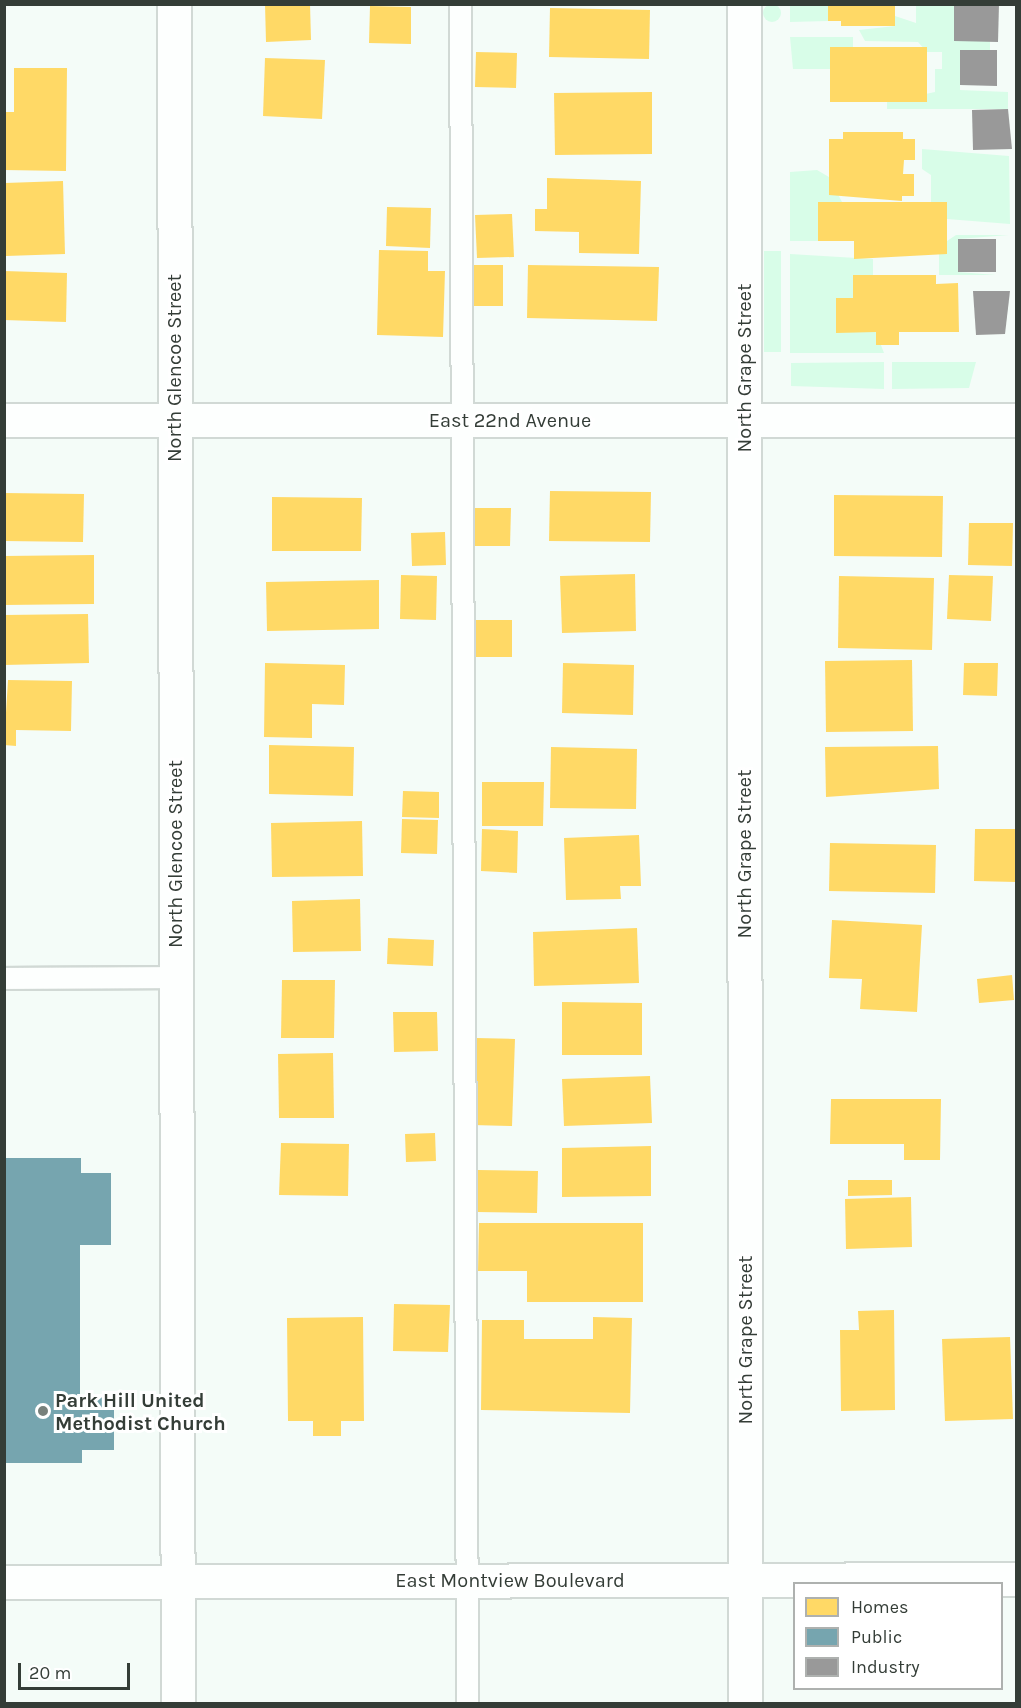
<!DOCTYPE html>
<style>
body{margin:0}
#map{position:relative;width:1021px;height:1708px;overflow:hidden;background:#f4fcf8;font-family:Karla,sans-serif}
div>[style]{position:absolute}
[style*='--x']{left:calc(var(--x)*1px);top:calc(var(--y)*1px);width:calc(var(--w)*1px);rotate:calc(var(--a)*1deg)}
.green>*{inset:0;background:#d8fde8}
.round{border-radius:50%}
.homes>*{inset:0;background:#ffd966}
.public>*{inset:0;background:#76a5af}
.industry>*{inset:0;background:#999}
.roads{filter:drop-shadow(2px 0 #d1d9d5) drop-shadow(-2px 0 #d1d9d5) drop-shadow(0 2px #d1d9d5) drop-shadow(0 -2px #d1d9d5)}
.lane>*{height:21px;margin:-10.5px;padding:0 10.5px;transform-origin:10.5px;border-radius:10.5px;background:#fdfffe}
.street>*{height:33px;margin:-16.5px;padding:0 16.5px;transform-origin:16.5px;border-radius:16.5px;background:#fdfffe}
.secondary>*{height:33px;margin:-16.5px;padding:0 16.5px;transform-origin:16.5px;border-radius:16.5px;background:#fdfffe}
.dots>*{width:16px;height:16px;translate:-50% -50%;box-sizing:border-box;border:3px solid #fff;border-radius:50%}
span{translate:-50% -50%;white-space:nowrap;text-align:center;line-height:1.15;-webkit-text-stroke:6px #fff;paint-order:stroke}
.street-label{font-size:20px;color:#343d37}
.poi-label{font-size:20px;color:#343d37;font-weight:700}
.left{translate:0 -50%;text-align:left}
.frame{position:absolute;inset:0;border:6px solid #343d37;pointer-events:none}
.legend{position:absolute;left:793px;top:1582px;width:210px;height:108px;box-sizing:border-box;background:#fff;border:2px solid #aeb1af;margin:0;padding:8px 10px;list-style:none;font-size:18px;color:#343d37}
.legend li{display:flex;align-items:center;gap:12px;height:30px}
.legend b{width:30px;border:2px solid #aeb1af}
.scale{position:absolute;left:18px;top:1663px;width:112px;height:27px;box-sizing:border-box;border:3px solid #343d37;border-top:0;padding-left:8px;font-size:18px;line-height:21px;white-space:nowrap;color:#343d37;-webkit-text-stroke:4px #fff;paint-order:stroke}
</style>
<div id="map">
<div class="green">
<i class="round" style="left:763px;top:4px;width:18px;height:18px"></i>
<i style="clip-path:polygon(790px 5px,828px 5px,828px 21px,790px 22px)"></i>
<i style="clip-path:polygon(916px 5px,954px 5px,990px 42px,990px 50px,960px 51px,960px 90px,1008px 92px,1008px 109px,887px 109px,887px 102px,935px 92px,935px 69px,942px 69px,942px 52px,927px 52px,918px 42px,865px 41px,859px 30px,895px 26px,895px 16px,916px 23px)"></i>
<i style="clip-path:polygon(790px 37px,853px 37px,853px 47px,830px 47px,830px 69px,793px 69px)"></i>
<i style="clip-path:polygon(922px 149px,1009px 156px,1010px 224px,947px 219px,947px 202px,931px 202px,931px 175px,922px 169px)"></i>
<i style="clip-path:polygon(817px 170px,829px 177px,842px 202px,818px 202px,818px 241px,790px 241px,790px 172px)"></i>
<i style="clip-path:polygon(956px 235px,1009px 235px,958px 239px,958px 272px,996px 275px,939px 275px,939px 254px,947px 254px,947px 241px)"></i>
<i style="clip-path:polygon(764px 251px,781px 251px,781px 352px,764px 352px)"></i>
<i style="clip-path:polygon(790px 254px,873px 259px,873px 275px,853px 298px,836px 298px,836px 332px,876px 332px,884px 353px,790px 353px)"></i>
<i style="clip-path:polygon(884px 362px,884px 389px,791px 386px,791px 363px)"></i>
<i style="clip-path:polygon(892px 362px,976px 362px,969px 388px,892px 389px)"></i>
</div>
<div class="homes">
<i style="clip-path:polygon(265px 4px,310px 4px,311px 40px,266px 42px)"></i>
<i style="clip-path:polygon(828px 4px,895px 4px,895px 26px,841px 26px,841px 21px,828px 21px)"></i>
<i style="clip-path:polygon(370px 6px,411px 7px,411px 44px,369px 43px)"></i>
<i style="clip-path:polygon(550px 8px,650px 10px,649px 59px,549px 57px)"></i>
<i style="clip-path:polygon(830px 47px,927px 47px,927px 102px,830px 102px)"></i>
<i style="clip-path:polygon(476px 52px,517px 53px,516px 88px,475px 87px)"></i>
<i style="clip-path:polygon(265px 58px,325px 60px,322px 119px,263px 116px)"></i>
<i style="clip-path:polygon(14px 68px,67px 68px,66px 171px,4px 170px,4px 112px,14px 112px)"></i>
<i style="clip-path:polygon(652px 92px,652px 154px,555px 155px,554px 93px)"></i>
<i style="clip-path:polygon(843px 132px,903px 132px,903px 139px,915px 139px,915px 160px,904px 160px,903px 174px,914px 174px,914px 196px,902px 196px,902px 201px,829px 195px,829px 139px,843px 139px)"></i>
<i style="clip-path:polygon(547px 178px,641px 181px,639px 254px,579px 253px,579px 232px,535px 231px,535px 209px,547px 209px)"></i>
<i style="clip-path:polygon(63px 181px,65px 254px,6px 256px,5px 183px)"></i>
<i style="clip-path:polygon(818px 202px,947px 202px,947px 254px,854px 259px,854px 241px,818px 241px)"></i>
<i style="clip-path:polygon(387px 207px,431px 208px,430px 248px,386px 246px)"></i>
<i style="clip-path:polygon(512px 214px,514px 257px,477px 258px,475px 215px)"></i>
<i style="clip-path:polygon(379px 250px,428px 251px,428px 271px,445px 271px,443px 337px,377px 335px)"></i>
<i style="clip-path:polygon(465px 265px,503px 265px,503px 306px,466px 306px)"></i>
<i style="clip-path:polygon(528px 265px,659px 267px,657px 321px,527px 318px)"></i>
<i style="clip-path:polygon(4px 271px,67px 273px,66px 322px,4px 320px)"></i>
<i style="clip-path:polygon(853px 275px,936px 275px,936px 284px,958px 283px,959px 332px,899px 332px,899px 345px,876px 345px,876px 332px,836px 333px,836px 298px,853px 298px)"></i>
<i style="clip-path:polygon(550px 491px,651px 492px,650px 542px,549px 541px)"></i>
<i style="clip-path:polygon(4px 493px,84px 494px,83px 542px,4px 541px)"></i>
<i style="clip-path:polygon(834px 495px,943px 496px,942px 557px,834px 556px)"></i>
<i style="clip-path:polygon(272px 497px,362px 498px,361px 551px,272px 551px)"></i>
<i style="clip-path:polygon(472px 508px,511px 508px,510px 546px,472px 546px)"></i>
<i style="clip-path:polygon(969px 523px,1013px 523px,1012px 566px,968px 565px)"></i>
<i style="clip-path:polygon(445px 532px,446px 565px,412px 566px,411px 533px)"></i>
<i style="clip-path:polygon(94px 555px,94px 604px,4px 605px,4px 556px)"></i>
<i style="clip-path:polygon(635px 574px,636px 631px,562px 633px,560px 576px)"></i>
<i style="clip-path:polygon(401px 575px,437px 576px,436px 620px,400px 619px)"></i>
<i style="clip-path:polygon(949px 575px,993px 576px,991px 621px,947px 619px)"></i>
<i style="clip-path:polygon(839px 576px,934px 578px,932px 650px,838px 648px)"></i>
<i style="clip-path:polygon(379px 580px,379px 629px,267px 631px,266px 582px)"></i>
<i style="clip-path:polygon(88px 614px,89px 663px,4px 665px,4px 615px)"></i>
<i style="clip-path:polygon(474px 620px,512px 620px,512px 657px,474px 657px)"></i>
<i style="clip-path:polygon(912px 660px,913px 731px,826px 732px,825px 661px)"></i>
<i style="clip-path:polygon(265px 663px,345px 665px,344px 705px,312px 704px,312px 738px,264px 737px)"></i>
<i style="clip-path:polygon(563px 663px,634px 665px,633px 715px,562px 713px)"></i>
<i style="clip-path:polygon(964px 663px,998px 663px,997px 696px,963px 695px)"></i>
<i style="clip-path:polygon(8px 680px,72px 681px,71px 731px,16px 730px,16px 746px,4px 745px)"></i>
<i style="clip-path:polygon(269px 745px,354px 747px,353px 796px,269px 794px)"></i>
<i style="clip-path:polygon(938px 746px,939px 789px,826px 797px,825px 747px)"></i>
<i style="clip-path:polygon(551px 747px,637px 749px,636px 809px,550px 808px)"></i>
<i style="clip-path:polygon(482px 782px,544px 782px,543px 826px,482px 826px)"></i>
<i style="clip-path:polygon(403px 791px,439px 792px,439px 818px,402px 817px)"></i>
<i style="clip-path:polygon(402px 819px,438px 820px,437px 854px,401px 853px)"></i>
<i style="clip-path:polygon(362px 821px,363px 876px,272px 877px,271px 823px)"></i>
<i style="clip-path:polygon(482px 829px,518px 831px,517px 873px,481px 871px)"></i>
<i style="clip-path:polygon(975px 829px,1016px 829px,1016px 882px,974px 881px)"></i>
<i style="clip-path:polygon(639px 835px,641px 886px,620px 886px,621px 899px,566px 900px,564px 838px)"></i>
<i style="clip-path:polygon(830px 843px,936px 845px,935px 893px,829px 891px)"></i>
<i style="clip-path:polygon(360px 899px,361px 951px,293px 952px,292px 901px)"></i>
<i style="clip-path:polygon(832px 920px,922px 925px,917px 1012px,860px 1009px,862px 979px,829px 978px)"></i>
<i style="clip-path:polygon(637px 928px,639px 983px,534px 986px,533px 932px)"></i>
<i style="clip-path:polygon(388px 938px,434px 940px,433px 966px,387px 964px)"></i>
<i style="clip-path:polygon(1012px 975px,1014px 1000px,979px 1003px,977px 979px)"></i>
<i style="clip-path:polygon(282px 980px,335px 980px,334px 1038px,281px 1038px)"></i>
<i style="clip-path:polygon(562px 1002px,642px 1003px,642px 1055px,562px 1055px)"></i>
<i style="clip-path:polygon(393px 1012px,437px 1012px,438px 1051px,394px 1052px)"></i>
<i style="clip-path:polygon(476px 1038px,515px 1039px,512px 1126px,472px 1125px)"></i>
<i style="clip-path:polygon(333px 1053px,334px 1118px,279px 1118px,278px 1054px)"></i>
<i style="clip-path:polygon(650px 1076px,652px 1123px,564px 1126px,562px 1079px)"></i>
<i style="clip-path:polygon(831px 1099px,941px 1099px,940px 1160px,904px 1160px,904px 1144px,830px 1144px)"></i>
<i style="clip-path:polygon(435px 1133px,436px 1161px,406px 1162px,405px 1134px)"></i>
<i style="clip-path:polygon(281px 1143px,349px 1144px,348px 1196px,279px 1195px)"></i>
<i style="clip-path:polygon(651px 1146px,651px 1196px,562px 1197px,562px 1148px)"></i>
<i style="clip-path:polygon(478px 1170px,538px 1171px,537px 1213px,477px 1212px)"></i>
<i style="clip-path:polygon(848px 1180px,892px 1180px,892px 1195px,848px 1196px)"></i>
<i style="clip-path:polygon(911px 1197px,912px 1247px,846px 1249px,845px 1199px)"></i>
<i style="clip-path:polygon(479px 1223px,643px 1223px,643px 1302px,527px 1302px,527px 1271px,478px 1271px)"></i>
<i style="clip-path:polygon(394px 1304px,450px 1305px,448px 1352px,393px 1351px)"></i>
<i style="clip-path:polygon(894px 1310px,895px 1410px,841px 1411px,840px 1330px,859px 1330px,858px 1311px)"></i>
<i style="clip-path:polygon(363px 1317px,364px 1421px,341px 1421px,341px 1436px,313px 1436px,313px 1421px,288px 1421px,287px 1318px)"></i>
<i style="clip-path:polygon(593px 1317px,632px 1318px,630px 1413px,481px 1410px,482px 1320px,524px 1320px,524px 1339px,593px 1339px)"></i>
<i style="clip-path:polygon(1010px 1337px,1013px 1419px,945px 1421px,942px 1339px)"></i>
</div>
<div class="public">
<i style="clip-path:polygon(4px 1158px,81px 1158px,81px 1173px,111px 1173px,111px 1245px,80px 1245px,80px 1397px,114px 1397px,114px 1450px,82px 1450px,82px 1463px,4px 1463px)"></i>
</div>
<div class="industry">
<i style="clip-path:polygon(954px 4px,999px 4px,998px 42px,954px 41px)"></i>
<i style="clip-path:polygon(960px 50px,997px 50px,997px 86px,960px 85px)"></i>
<i style="clip-path:polygon(1008px 109px,1012px 149px,973px 150px,972px 110px)"></i>
<i style="clip-path:polygon(958px 239px,996px 239px,996px 272px,958px 272px)"></i>
<i style="clip-path:polygon(973px 291px,1010px 291px,1005px 334px,976px 335px)"></i>
</div>
<div class="roads">
<div class="lane">
<i style="--x:460;--y:4;--w:1700;--a:89.76"></i>
<i style="--x:4;--y:978;--w:171;--a:-0.3"></i>
</div>
<div class="street">
<i style="--x:174;--y:4;--w:1700;--a:89.87"></i>
<i style="--x:744;--y:4;--w:1700;--a:89.97"></i>
<i style="--x:4;--y:420;--w:1012;--a:0"></i>
</div>
<div class="secondary">
<i style="--x:4;--y:1582;--w:1012;--a:-0.17"></i>
</div>
</div>
<div class="dots">
<i style="left:43px;top:1411px;background:#77807b"></i>
</div>
<div class="street-label">
<span style="left:174px;top:368px;rotate:-90deg">North Glencoe Street</span>
<span style="left:744px;top:368px;rotate:-90deg">North Grape Street</span>
<span style="left:510px;top:420px">East 22nd Avenue</span>
<span style="left:175px;top:854px;rotate:-90deg">North Glencoe Street</span>
<span style="left:744px;top:854px;rotate:-90deg">North Grape Street</span>
<span style="left:745px;top:1340px;rotate:-90deg">North Grape Street</span>
<span style="left:510px;top:1580px">East Montview Boulevard</span>
</div>
<div class="poi-label">
<span class="left" style="left:55px;top:1412px">Park Hill United<br>Methodist Church</span>
</div>
<div class="frame"></div>
<ul class="legend">
<li><b style="height:16px;background:#ffd966"></b>Homes</li>
<li><b style="height:16px;background:#76a5af"></b>Public</li>
<li><b style="height:16px;background:#999"></b>Industry</li>
</ul>
<div class="scale">20 m</div>
</div>
